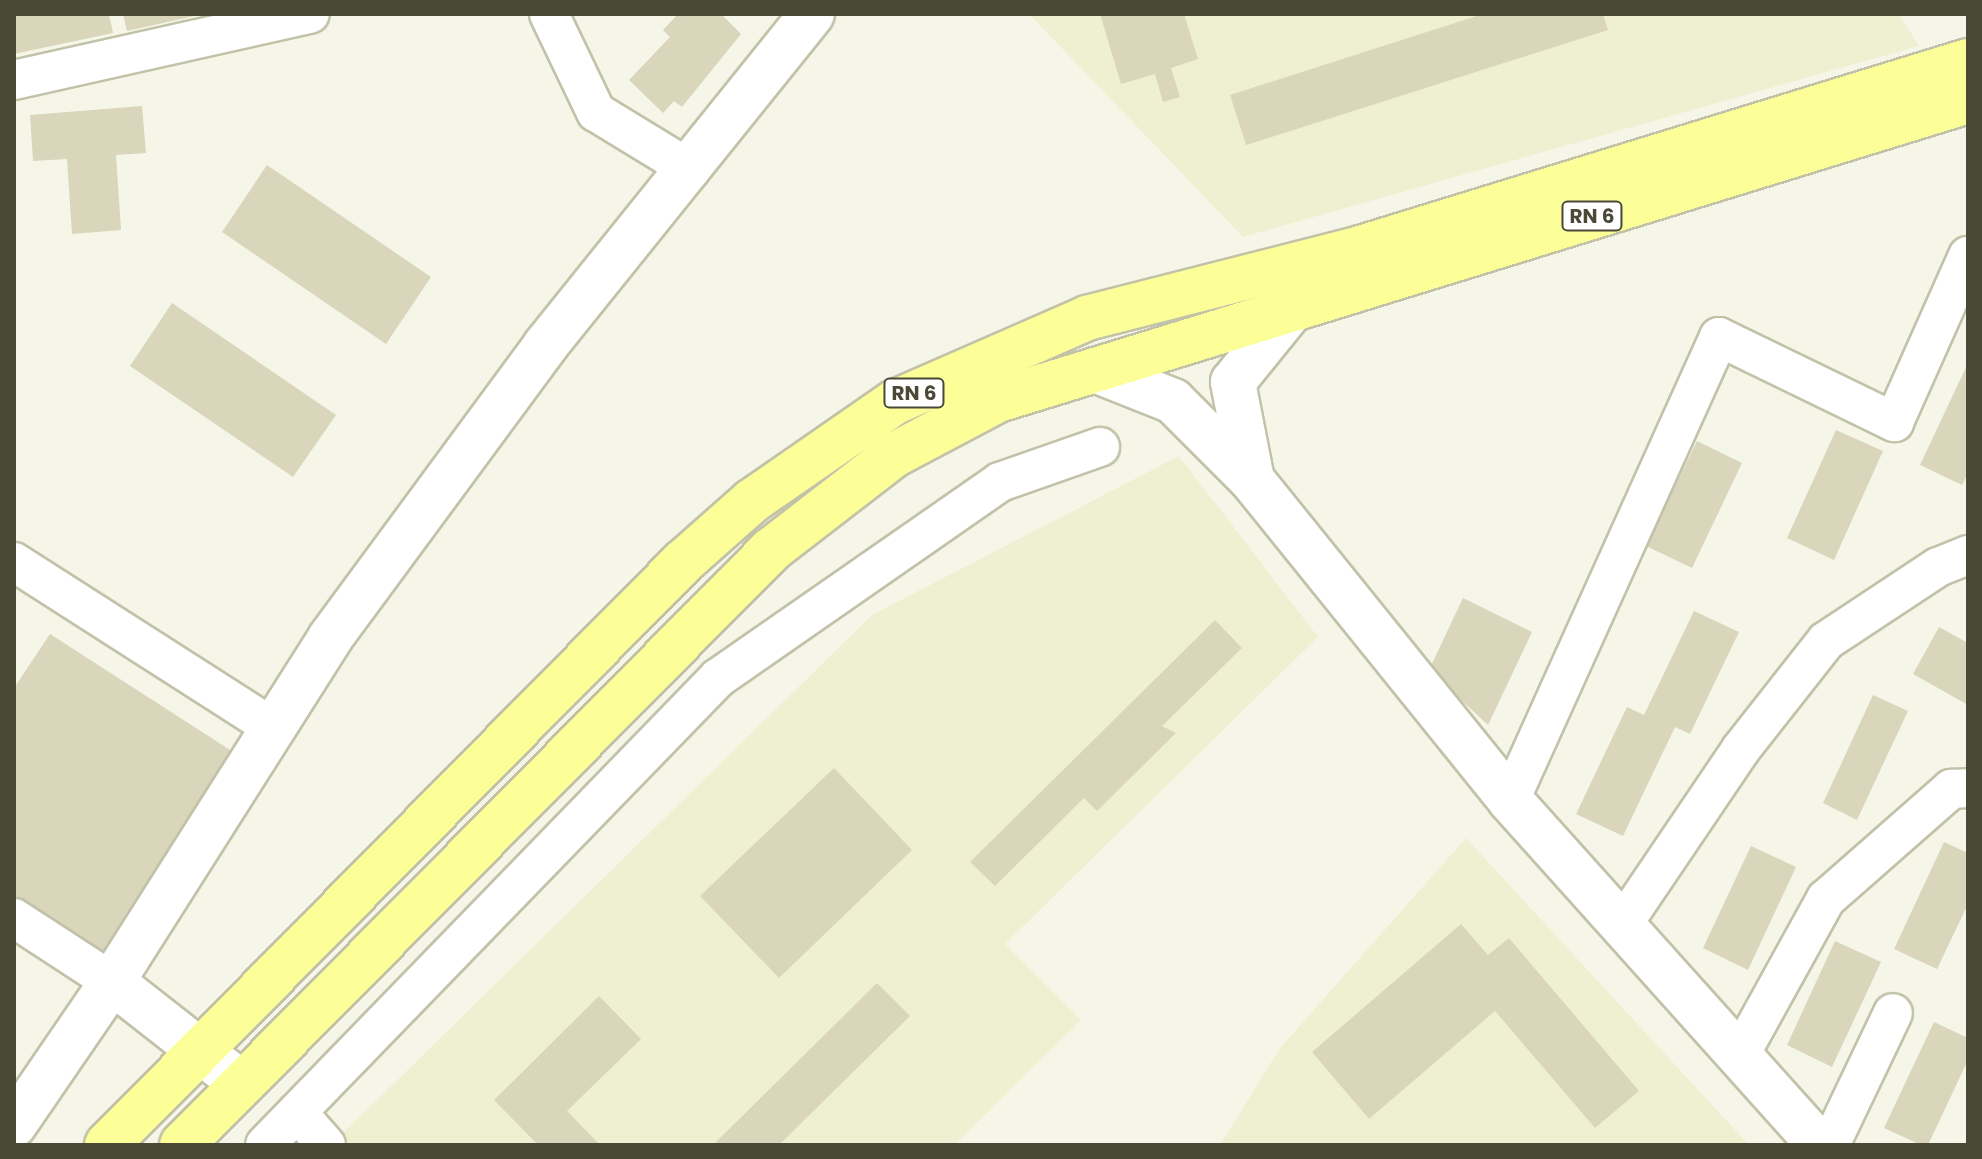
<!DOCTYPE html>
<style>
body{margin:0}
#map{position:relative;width:1982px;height:1159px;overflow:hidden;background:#f5f6e8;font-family:Poppins,sans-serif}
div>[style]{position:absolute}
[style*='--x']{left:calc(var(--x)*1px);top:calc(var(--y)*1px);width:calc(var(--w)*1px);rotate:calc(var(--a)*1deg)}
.education>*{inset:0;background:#eff0d1}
.building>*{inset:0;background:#d9d6bc}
.roads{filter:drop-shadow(2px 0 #c2c2a9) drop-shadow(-2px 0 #c2c2a9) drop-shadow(0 2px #c2c2a9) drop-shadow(0 -2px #c2c2a9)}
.minor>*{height:38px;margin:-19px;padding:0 19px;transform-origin:19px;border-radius:19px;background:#fff}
.tertiary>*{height:44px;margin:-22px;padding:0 22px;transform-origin:22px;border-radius:22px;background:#fff}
.primary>*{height:44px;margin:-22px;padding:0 22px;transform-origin:22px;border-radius:22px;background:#fcff98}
span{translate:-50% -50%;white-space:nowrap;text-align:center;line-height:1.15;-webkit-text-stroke:7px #fff;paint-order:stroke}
.shield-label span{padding:2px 6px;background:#fff;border:2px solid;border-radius:6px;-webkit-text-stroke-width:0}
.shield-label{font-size:20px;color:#4a4836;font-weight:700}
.frame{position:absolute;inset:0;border:16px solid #4a4836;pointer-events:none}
</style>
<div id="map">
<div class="education">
<i style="clip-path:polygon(1029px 14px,1899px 14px,1919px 46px,1243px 237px)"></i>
<i style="clip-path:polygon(1179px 456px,1318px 637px,1005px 944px,1081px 1020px,954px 1145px,331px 1145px,872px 615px)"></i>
<i style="clip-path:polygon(1466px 838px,1749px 1145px,1220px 1145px,1280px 1048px)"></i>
</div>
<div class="building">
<i style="clip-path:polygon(14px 14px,109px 14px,113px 33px,14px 54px)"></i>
<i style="clip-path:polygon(123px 14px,198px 14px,199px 15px,127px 31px)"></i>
<i style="clip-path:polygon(678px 14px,721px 14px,741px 34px,682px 107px,674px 101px,663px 113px,629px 80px,670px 37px,663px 30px)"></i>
<i style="clip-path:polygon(1100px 14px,1184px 14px,1198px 59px,1171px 68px,1180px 97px,1163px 102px,1155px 74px,1121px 84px)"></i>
<i style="clip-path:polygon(1483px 14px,1603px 14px,1608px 30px,1246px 145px,1230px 95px)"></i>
<i style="clip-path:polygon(142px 106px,146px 153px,116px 155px,121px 230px,72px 234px,67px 159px,33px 161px,30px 115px)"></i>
<i style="clip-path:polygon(267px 165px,431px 277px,386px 344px,222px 232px)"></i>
<i style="clip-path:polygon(172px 303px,336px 415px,293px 477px,130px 366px)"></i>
<i style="clip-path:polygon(1968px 363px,1968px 473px,1962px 485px,1920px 465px)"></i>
<i style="clip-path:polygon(1836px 430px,1883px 451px,1834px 560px,1787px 538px)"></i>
<i style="clip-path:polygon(1697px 441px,1742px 463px,1692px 568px,1646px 546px)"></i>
<i style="clip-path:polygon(1463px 598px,1532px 632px,1488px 725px,1429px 670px)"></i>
<i style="clip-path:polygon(1694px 611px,1739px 632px,1690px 734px,1675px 727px,1623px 836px,1576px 814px,1627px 707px,1644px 715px)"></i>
<i style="clip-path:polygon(1215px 620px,1242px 648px,1162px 726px,1176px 733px,1097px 811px,1084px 798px,995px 886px,970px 862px)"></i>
<i style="clip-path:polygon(1939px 627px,1968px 643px,1968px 705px,1913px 674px)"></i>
<i style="clip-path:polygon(50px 634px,241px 757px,108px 961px,14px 900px,14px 688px)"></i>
<i style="clip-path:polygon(1873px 695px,1908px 711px,1857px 820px,1823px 803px)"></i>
<i style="clip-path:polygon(834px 768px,912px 850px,779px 978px,700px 896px)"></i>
<i style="clip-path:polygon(1944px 842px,1968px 853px,1968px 904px,1937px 969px,1894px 949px)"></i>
<i style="clip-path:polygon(1751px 846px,1796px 867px,1748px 970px,1703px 948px)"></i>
<i style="clip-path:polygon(1461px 924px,1488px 955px,1509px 938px,1639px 1091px,1595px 1128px,1495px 1011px,1369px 1119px,1312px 1052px)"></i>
<i style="clip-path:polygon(1835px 941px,1881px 962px,1832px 1067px,1787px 1045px)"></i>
<i style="clip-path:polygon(877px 983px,910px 1016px,779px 1145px,713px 1145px)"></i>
<i style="clip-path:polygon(599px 996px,641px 1039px,567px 1111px,600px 1145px,538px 1145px,494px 1100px)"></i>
<i style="clip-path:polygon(1934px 1022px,1968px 1038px,1968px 1060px,1928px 1145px,1921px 1145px,1884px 1128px)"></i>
</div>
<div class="roads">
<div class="minor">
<i style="--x:549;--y:14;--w:109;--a:64.4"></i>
<i style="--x:596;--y:112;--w:111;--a:31.4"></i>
<i style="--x:14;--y:80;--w:303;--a:-12.6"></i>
<i style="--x:14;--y:562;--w:308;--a:32.6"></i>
<i style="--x:1510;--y:800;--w:508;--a:-65.71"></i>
<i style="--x:1719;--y:337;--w:195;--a:25.9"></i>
<i style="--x:1894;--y:422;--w:182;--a:-66"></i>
<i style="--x:14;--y:918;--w:117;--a:33.1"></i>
<i style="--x:1622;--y:925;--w:212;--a:-55.9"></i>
<i style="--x:1741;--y:749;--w:137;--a:-51.8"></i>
<i style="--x:1826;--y:641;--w:134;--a:-33.5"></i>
<i style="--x:1938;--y:567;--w:32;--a:-22"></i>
<i style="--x:1742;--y:1051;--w:174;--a:-61.1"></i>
<i style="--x:1826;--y:899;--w:167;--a:-41.3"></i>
<i style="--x:1951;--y:789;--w:17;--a:-3"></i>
<i style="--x:297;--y:1112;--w:44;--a:48.7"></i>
<i style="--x:265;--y:1145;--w:651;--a:-45.87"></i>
<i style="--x:718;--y:678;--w:343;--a:-34.8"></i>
<i style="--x:1000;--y:482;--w:106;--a:-19.3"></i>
<i style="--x:1830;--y:1145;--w:146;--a:-64.5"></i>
</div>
<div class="tertiary">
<i style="--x:1095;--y:370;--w:84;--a:21.7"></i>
<i style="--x:1173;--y:401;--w:112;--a:45"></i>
<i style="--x:1252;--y:480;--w:100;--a:-101"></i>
<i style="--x:1233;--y:382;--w:95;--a:-51"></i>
<i style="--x:1252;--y:480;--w:411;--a:51.1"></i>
<i style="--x:1510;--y:800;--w:464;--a:48.1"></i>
<i style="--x:241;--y:1083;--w:164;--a:-141.9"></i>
<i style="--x:112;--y:982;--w:407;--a:-57.6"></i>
<i style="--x:330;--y:638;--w:363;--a:-53.6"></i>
<i style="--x:545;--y:346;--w:426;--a:-51.2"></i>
<i style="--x:14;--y:1125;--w:173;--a:-55.6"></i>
</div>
<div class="primary">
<i style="--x:107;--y:1145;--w:820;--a:-45.35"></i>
<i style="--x:683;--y:562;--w:92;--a:-41.5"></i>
<i style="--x:752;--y:501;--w:174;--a:-34.7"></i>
<i style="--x:895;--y:402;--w:210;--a:-23.6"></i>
<i style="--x:1087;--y:318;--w:279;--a:-14.3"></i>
<i style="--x:1357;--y:249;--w:639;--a:-17.1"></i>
<i style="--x:182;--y:1145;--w:837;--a:-45.29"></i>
<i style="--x:771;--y:550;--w:155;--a:-37.7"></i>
<i style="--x:894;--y:455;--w:118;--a:-27.9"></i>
<i style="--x:998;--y:400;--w:1015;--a:-17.13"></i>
</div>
</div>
<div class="shield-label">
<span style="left:1592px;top:216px">RN 6</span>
<span style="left:914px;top:393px">RN 6</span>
</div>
<div class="frame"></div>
</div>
